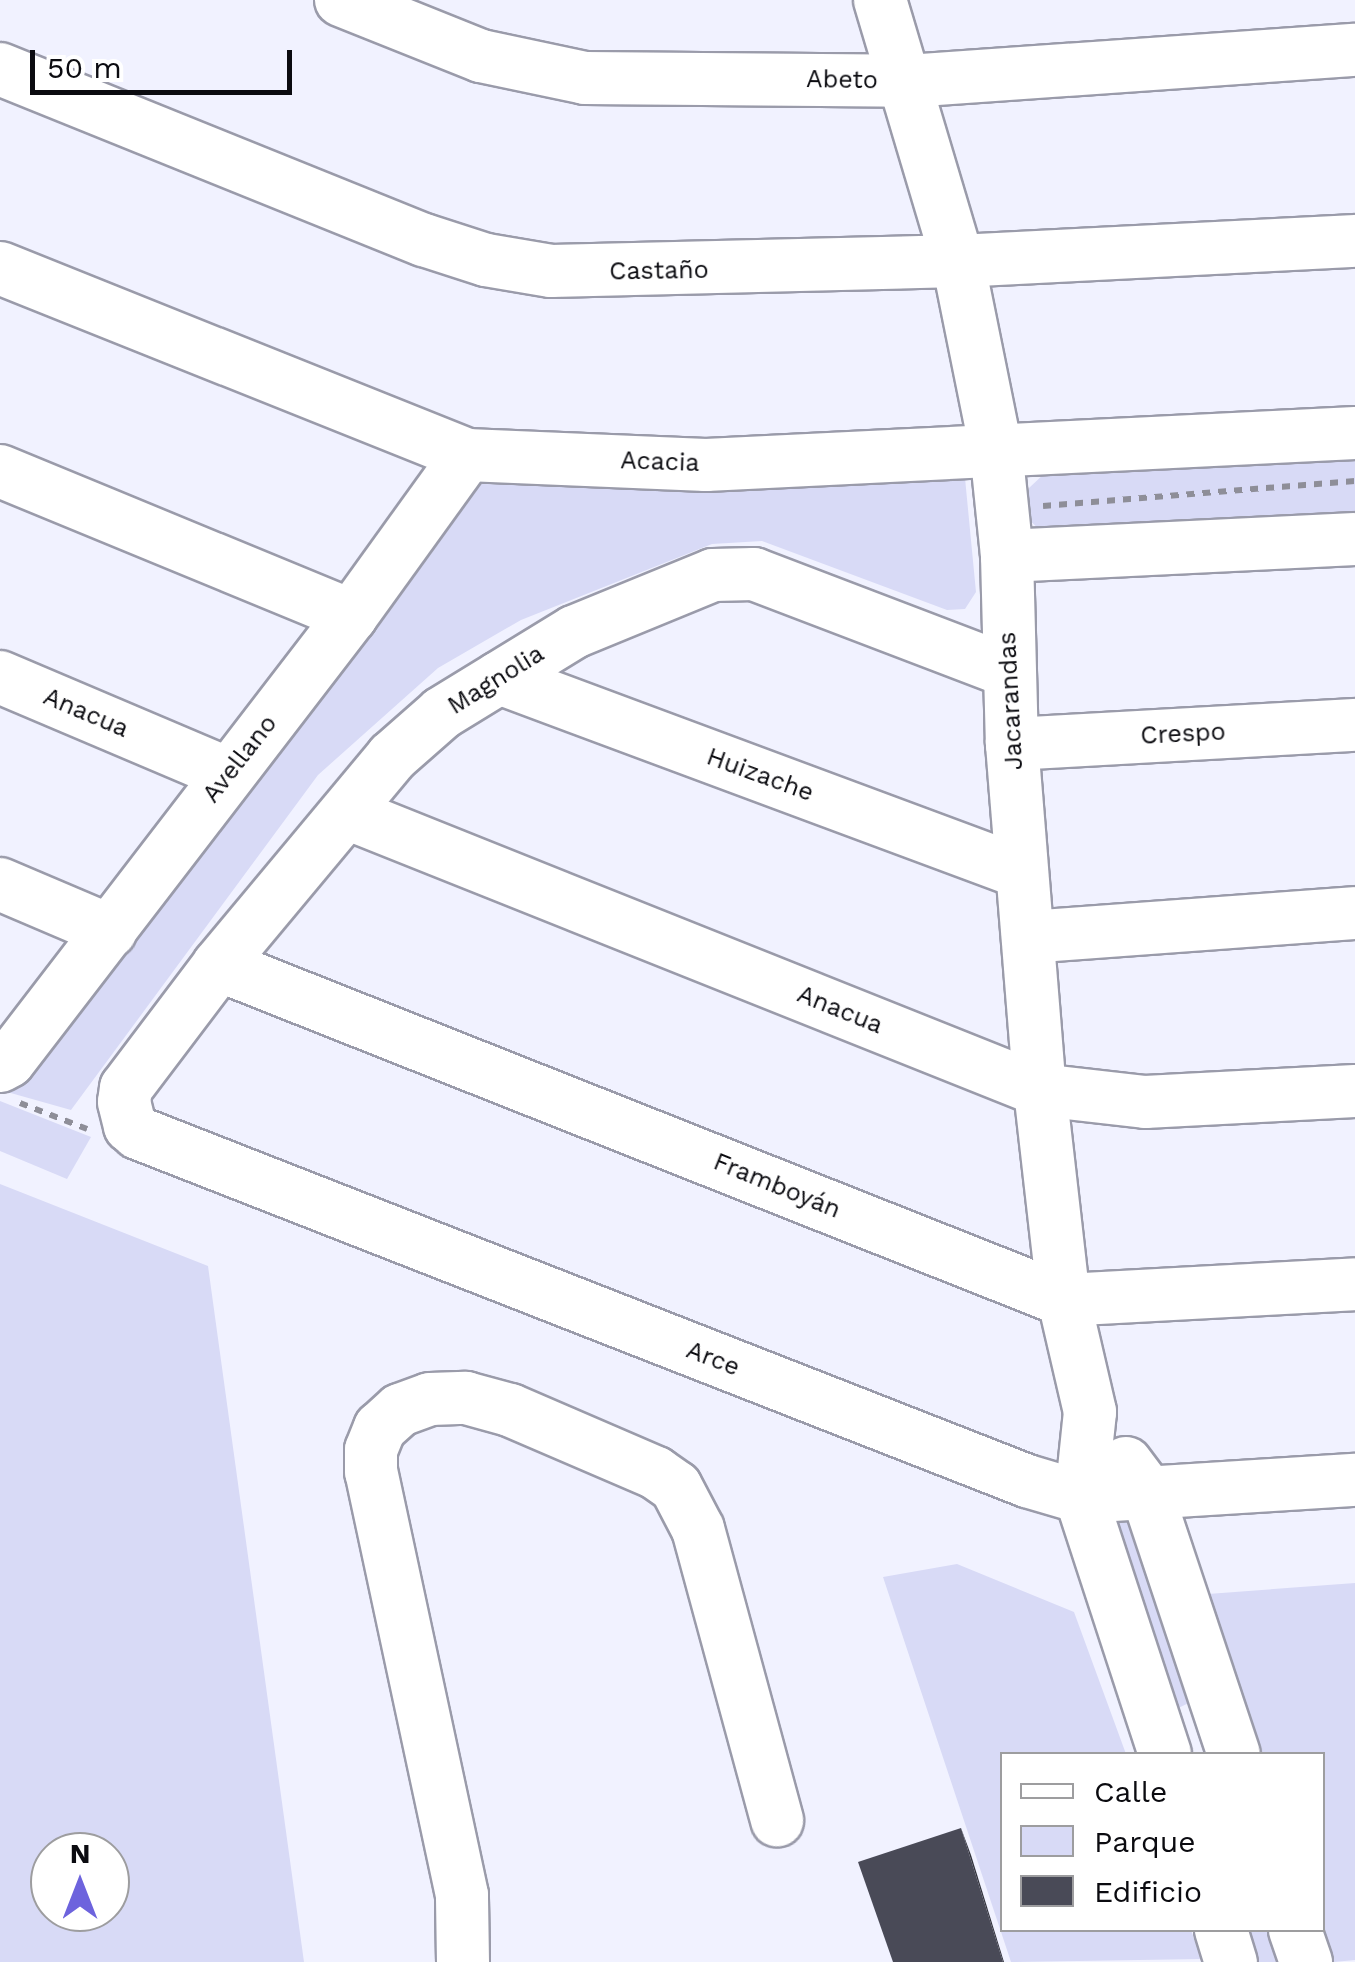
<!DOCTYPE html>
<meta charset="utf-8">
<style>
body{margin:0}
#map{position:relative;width:1355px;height:1962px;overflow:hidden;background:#f1f2ff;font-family:"Work Sans",sans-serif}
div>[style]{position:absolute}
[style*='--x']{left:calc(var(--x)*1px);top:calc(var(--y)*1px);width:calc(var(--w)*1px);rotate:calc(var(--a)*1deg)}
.green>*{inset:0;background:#d8daf6}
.path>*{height:6px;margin-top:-3px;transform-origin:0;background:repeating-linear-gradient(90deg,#8e8e98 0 8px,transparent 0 16px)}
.roads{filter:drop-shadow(2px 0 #9a9baa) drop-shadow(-2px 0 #9a9baa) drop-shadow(0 2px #9a9baa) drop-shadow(0 -2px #9a9baa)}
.minor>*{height:52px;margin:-26px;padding:0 26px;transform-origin:26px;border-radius:26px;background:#fff}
.shaded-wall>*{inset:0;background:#33343d}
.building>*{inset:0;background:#494a57}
span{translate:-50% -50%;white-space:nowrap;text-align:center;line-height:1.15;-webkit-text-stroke:10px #fff;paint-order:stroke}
.street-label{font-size:25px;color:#0b0b10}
.legend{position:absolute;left:1000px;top:1752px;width:325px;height:180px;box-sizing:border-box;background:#fff;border:2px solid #9d9d9f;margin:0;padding:12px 18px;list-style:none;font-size:30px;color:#0b0b10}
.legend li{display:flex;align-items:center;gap:20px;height:50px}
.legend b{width:50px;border:2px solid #9d9d9f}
.north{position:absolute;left:30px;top:1832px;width:100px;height:100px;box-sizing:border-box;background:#fff;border:2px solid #9d9d9f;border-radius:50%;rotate:0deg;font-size:28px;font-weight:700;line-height:40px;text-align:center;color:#0b0b10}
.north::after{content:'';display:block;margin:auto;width:35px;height:45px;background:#6d63dd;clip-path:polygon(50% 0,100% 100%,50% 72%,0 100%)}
.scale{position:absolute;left:30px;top:50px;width:262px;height:45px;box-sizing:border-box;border:5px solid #0b0b10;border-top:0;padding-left:12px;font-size:30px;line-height:35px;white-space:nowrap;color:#0b0b10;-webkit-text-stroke:8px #fff;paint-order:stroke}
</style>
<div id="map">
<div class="green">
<i style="clip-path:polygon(1355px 456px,1355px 518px,1040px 530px,1026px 517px,1029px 488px,1047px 471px)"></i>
<i style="clip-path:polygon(965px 478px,976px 592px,965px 609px,947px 610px,762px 541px,712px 544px,521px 620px,438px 668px,318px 775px,71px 1110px,0 1090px,479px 484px,724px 486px)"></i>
<i style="clip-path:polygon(0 1101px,91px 1137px,67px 1179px,0 1151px)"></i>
<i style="clip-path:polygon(evenodd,0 1184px,208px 1266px,304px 1962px,0 1962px,0 1184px,50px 1852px,110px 1852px,110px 1912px,50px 1912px,50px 1852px)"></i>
<i style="clip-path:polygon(1127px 1516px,1193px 1701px,1172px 1711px,1109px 1523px)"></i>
<i style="clip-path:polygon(957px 1564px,1074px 1612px,1126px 1754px,1002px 1754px,1002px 1930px,1191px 1930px,1201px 1959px,1011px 1962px,883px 1577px)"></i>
<i style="clip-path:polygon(1355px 1583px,1355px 1960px,1334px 1962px,1322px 1930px,1322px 1754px,1263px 1754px,1208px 1594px)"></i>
<i style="clip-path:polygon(1245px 1930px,1274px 1930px,1286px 1962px,1256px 1962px)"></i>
</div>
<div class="path">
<i style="--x:1043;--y:506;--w:313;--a:-4.6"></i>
<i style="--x:20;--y:1103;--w:72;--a:21.2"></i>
</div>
<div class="roads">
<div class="minor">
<i style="--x:341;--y:0;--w:151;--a:21.8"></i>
<i style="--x:481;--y:56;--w:106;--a:11.9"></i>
<i style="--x:585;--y:78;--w:323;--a:0.5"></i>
<i style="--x:908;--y:81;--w:448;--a:-4"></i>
<i style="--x:880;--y:0;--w:272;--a:73.4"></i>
<i style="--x:958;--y:261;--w:192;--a:78.6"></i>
<i style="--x:996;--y:449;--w:108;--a:84.1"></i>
<i style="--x:1007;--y:556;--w:188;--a:88.5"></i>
<i style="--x:1012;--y:744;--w:347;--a:85.4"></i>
<i style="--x:1040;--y:1090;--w:211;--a:83.5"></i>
<i style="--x:1064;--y:1300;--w:115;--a:76.9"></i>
<i style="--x:1090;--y:1412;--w:85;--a:96"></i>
<i style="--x:1081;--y:1497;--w:270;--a:71.9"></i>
<i style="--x:0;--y:69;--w:457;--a:22"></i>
<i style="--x:424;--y:240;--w:65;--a:17.9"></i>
<i style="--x:486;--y:260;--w:66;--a:9.6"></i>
<i style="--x:551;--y:271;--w:407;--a:-1.4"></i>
<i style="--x:958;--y:261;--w:398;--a:-2.9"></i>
<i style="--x:0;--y:268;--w:503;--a:21.82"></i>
<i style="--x:467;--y:455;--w:239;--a:2.4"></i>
<i style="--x:706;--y:465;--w:650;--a:-2.82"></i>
<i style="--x:0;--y:471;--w:380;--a:22.4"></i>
<i style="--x:1007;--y:556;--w:348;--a:-2.8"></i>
<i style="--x:1008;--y:671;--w:272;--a:-159.1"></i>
<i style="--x:754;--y:574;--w:41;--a:178.6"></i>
<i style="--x:713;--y:575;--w:150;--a:157.7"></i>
<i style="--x:574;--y:632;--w:155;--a:148.5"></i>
<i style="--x:442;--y:713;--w:67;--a:138.7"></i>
<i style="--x:392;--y:757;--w:271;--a:129.8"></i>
<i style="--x:219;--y:965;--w:154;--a:127.1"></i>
<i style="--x:126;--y:1088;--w:14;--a:98"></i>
<i style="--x:124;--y:1102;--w:25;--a:76"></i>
<i style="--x:130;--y:1126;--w:11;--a:41"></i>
<i style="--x:138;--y:1133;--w:955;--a:21.38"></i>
<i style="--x:1027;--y:1481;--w:56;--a:16.5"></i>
<i style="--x:1081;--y:1497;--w:275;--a:-3.6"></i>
<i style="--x:0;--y:677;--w:248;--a:23"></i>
<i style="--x:499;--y:678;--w:557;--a:20.39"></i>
<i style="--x:1012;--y:744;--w:344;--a:-3.2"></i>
<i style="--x:347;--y:813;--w:746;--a:21.79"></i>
<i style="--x:1040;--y:1090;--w:106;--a:6.5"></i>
<i style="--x:1145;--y:1102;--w:210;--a:-3"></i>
<i style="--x:0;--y:884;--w:120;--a:23.1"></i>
<i style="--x:1028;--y:937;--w:328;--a:-4.2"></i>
<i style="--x:219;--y:965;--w:909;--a:21.63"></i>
<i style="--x:1064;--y:1300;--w:291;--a:-3.1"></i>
<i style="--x:0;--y:1066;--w:10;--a:-29"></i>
<i style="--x:9;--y:1061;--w:561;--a:-52.46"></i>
<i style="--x:351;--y:616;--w:198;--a:-54.2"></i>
<i style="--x:1126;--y:1463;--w:34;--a:53"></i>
<i style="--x:1146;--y:1490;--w:278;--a:71.6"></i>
<i style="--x:1221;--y:1930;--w:34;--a:73"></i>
<i style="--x:1295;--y:1930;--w:34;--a:71"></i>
<i style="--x:463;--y:1962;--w:67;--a:-90.9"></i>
<i style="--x:462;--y:1895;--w:433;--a:-102.1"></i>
<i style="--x:371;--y:1472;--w:22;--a:-90"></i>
<i style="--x:371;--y:1450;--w:24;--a:-68"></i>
<i style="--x:380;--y:1428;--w:27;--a:-42"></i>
<i style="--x:400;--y:1410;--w:32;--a:-20"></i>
<i style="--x:430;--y:1399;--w:36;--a:-2"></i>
<i style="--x:466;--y:1398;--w:46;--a:15.3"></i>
<i style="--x:510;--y:1410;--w:159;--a:23.3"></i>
<i style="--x:656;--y:1473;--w:24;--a:35"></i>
<i style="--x:676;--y:1487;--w:47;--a:62.4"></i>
<i style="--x:698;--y:1529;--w:302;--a:74.8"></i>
</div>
</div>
<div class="shaded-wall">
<i style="clip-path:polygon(961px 1828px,971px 1855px,1004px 1962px,1003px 1962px)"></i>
</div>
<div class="building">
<i style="clip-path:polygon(961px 1828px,1003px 1962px,893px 1962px,858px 1862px)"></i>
</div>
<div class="street-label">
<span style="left:842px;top:80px;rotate:1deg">Abeto</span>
<span style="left:659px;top:271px;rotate:-1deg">Castaño</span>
<span style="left:660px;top:462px;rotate:2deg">Acacia</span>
<span style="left:496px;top:680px;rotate:-32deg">Magnolia</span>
<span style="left:1011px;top:701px;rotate:-93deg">Jacarandas</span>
<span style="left:86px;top:713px;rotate:23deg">Anacua</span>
<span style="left:1183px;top:734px;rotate:-3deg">Crespo</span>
<span style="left:240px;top:759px;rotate:-52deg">Avellano</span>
<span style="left:760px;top:775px;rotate:20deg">Huizache</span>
<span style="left:840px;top:1010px;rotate:22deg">Anacua</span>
<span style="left:777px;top:1186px;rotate:22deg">Framboyán</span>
<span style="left:713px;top:1359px;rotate:21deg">Arce</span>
</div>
<ul class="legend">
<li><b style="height:12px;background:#fff"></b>Calle</li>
<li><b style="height:28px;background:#d8daf6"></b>Parque</li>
<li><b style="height:28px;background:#494a57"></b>Edificio</li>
</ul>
<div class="north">N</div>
<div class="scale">50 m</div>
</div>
